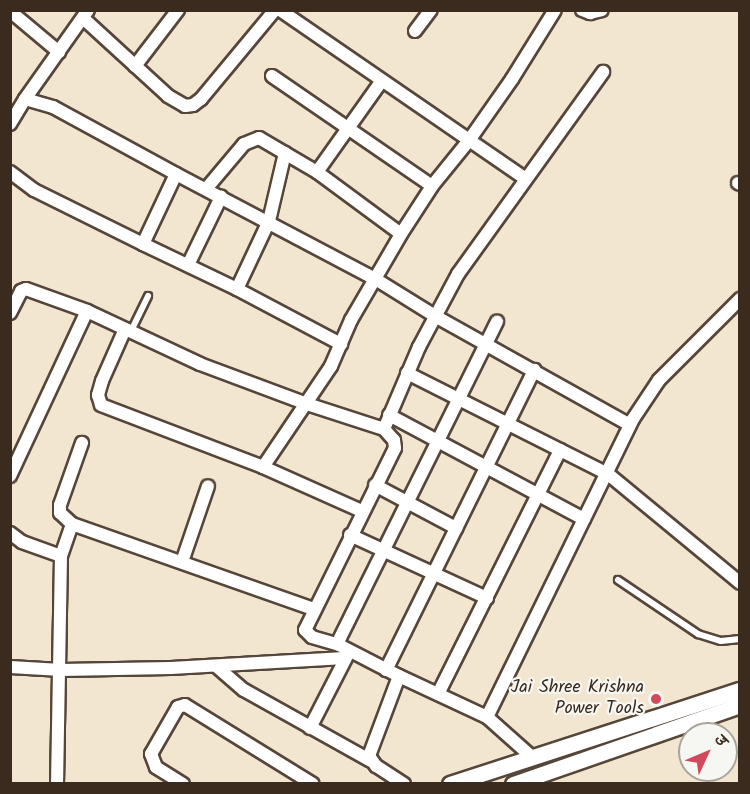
<!DOCTYPE html>
<meta charset="utf-8">
<style>
body{margin:0}
#map{position:relative;width:750px;height:794px;overflow:hidden;background:#f2e6d0;font-family:Kalam,"Playpen Sans Deva",sans-serif}
div>[style]{position:absolute}
[style*='--x']{left:calc(var(--x)*1px);top:calc(var(--y)*1px);width:calc(var(--w)*1px);rotate:calc(var(--a)*1deg)}
.roads{filter:drop-shadow(2px 0 #564639) drop-shadow(-2px 0 #564639) drop-shadow(0 2px #564639) drop-shadow(0 -2px #564639)}
.service>*{height:6px;margin:-3px;padding:0 3px;transform-origin:3px;border-radius:3px;background:#fff}
.minor>*{height:12px;margin:-6px;padding:0 6px;transform-origin:6px;border-radius:6px;background:#fff}
.tertiary>*{height:15px;margin:-7.5px;padding:0 7.5px;transform-origin:7.5px;border-radius:7.5px;background:#fff}
.dots>*{width:16px;height:16px;translate:-50% -50%;box-sizing:border-box;border:3px solid #f6f6f2;border-radius:50%}
span{translate:-50% -50%;white-space:nowrap;text-align:center;line-height:1.15;-webkit-text-stroke:4.5px #f6f6f2;paint-order:stroke}
.poi-label{font-size:18px;color:#3b2a1e}
.right{translate:-100% -50%;text-align:right}
.frame{position:absolute;inset:0;border:12px solid #3b2a1e;pointer-events:none}
.north{position:absolute;left:678px;top:722px;width:60px;height:60px;box-sizing:border-box;background:#f6f6f2;border:2px solid #aba49d;border-radius:50%;rotate:46deg;font-size:16px;font-weight:700;line-height:24px;text-align:center;color:#3b2a1e}
.north::after{content:'';display:block;margin:auto;width:21px;height:27px;background:#d1495b;clip-path:polygon(50% 0,100% 100%,50% 72%,0 100%)}
</style>
<div id="map">
<div class="roads">
<div class="service">
<i style="--x:131;--y:331;--w:39;--a:-64"></i>
<i style="--x:618;--y:580;--w:97;--a:34"></i>
<i style="--x:698;--y:634;--w:24;--a:17"></i>
<i style="--x:721;--y:641;--w:19;--a:-6"></i>
</div>
<div class="minor">
<i style="--x:280;--y:10;--w:298;--a:34.5"></i>
<i style="--x:582;--y:10;--w:9;--a:21"></i>
<i style="--x:590;--y:13;--w:12;--a:-14"></i>
<i style="--x:10;--y:11;--w:64;--a:39.9"></i>
<i style="--x:83;--y:18;--w:115;--a:42.5"></i>
<i style="--x:168;--y:96;--w:20;--a:30"></i>
<i style="--x:185;--y:106;--w:8;--a:-7"></i>
<i style="--x:193;--y:105;--w:10;--a:-37"></i>
<i style="--x:201;--y:99;--w:116;--a:-50.3"></i>
<i style="--x:415;--y:31;--w:26;--a:-53"></i>
<i style="--x:135;--y:66;--w:71;--a:-52.5"></i>
<i style="--x:272;--y:76;--w:194;--a:34.5"></i>
<i style="--x:10;--y:124;--w:29;--a:-59"></i>
<i style="--x:10;--y:172;--w:30;--a:37"></i>
<i style="--x:34;--y:190;--w:122;--a:26.4"></i>
<i style="--x:143;--y:244;--w:77;--a:-64.8"></i>
<i style="--x:176;--y:174;--w:140;--a:-151.4"></i>
<i style="--x:53;--y:107;--w:29;--a:-164"></i>
<i style="--x:25;--y:99;--w:109;--a:-54.7"></i>
<i style="--x:317;--y:172;--w:104;--a:36.4"></i>
<i style="--x:176;--y:174;--w:227;--a:27.8"></i>
<i style="--x:377;--y:280;--w:68;--a:31.8"></i>
<i style="--x:435;--y:316;--w:223;--a:29.2"></i>
<i style="--x:738;--y:183;--w:2;--a:27"></i>
<i style="--x:206;--y:189;--w:59;--a:-49.8"></i>
<i style="--x:244;--y:144;--w:16;--a:-22"></i>
<i style="--x:259;--y:138;--w:67;--a:30.4"></i>
<i style="--x:317;--y:172;--w:110;--a:-54.6"></i>
<i style="--x:143;--y:244;--w:104;--a:25.6"></i>
<i style="--x:237;--y:289;--w:118;--a:27.9"></i>
<i style="--x:188;--y:265;--w:76;--a:-64.1"></i>
<i style="--x:237;--y:289;--w:75;--a:-64.8"></i>
<i style="--x:269;--y:221;--w:70;--a:-76.8"></i>
<i style="--x:10;--y:313;--w:25;--a:-63"></i>
<i style="--x:21;--y:291;--w:5;--a:-22"></i>
<i style="--x:26;--y:289;--w:65;--a:19.8"></i>
<i style="--x:125;--y:329;--w:57;--a:113.9"></i>
<i style="--x:102;--y:381;--w:15;--a:106"></i>
<i style="--x:98;--y:395;--w:10;--a:73"></i>
<i style="--x:101;--y:405;--w:173;--a:20.9"></i>
<i style="--x:263;--y:467;--w:108;--a:24"></i>
<i style="--x:407;--y:373;--w:225;--a:26.7"></i>
<i style="--x:608;--y:474;--w:171;--a:39.5"></i>
<i style="--x:389;--y:415;--w:221;--a:28.1"></i>
<i style="--x:384;--y:429;--w:89;--a:-66.9"></i>
<i style="--x:419;--y:347;--w:83;--a:-61.9"></i>
<i style="--x:458;--y:274;--w:249;--a:-54.3"></i>
<i style="--x:263;--y:467;--w:122;--a:-56"></i>
<i style="--x:331;--y:366;--w:50;--a:-66.5"></i>
<i style="--x:351;--y:320;--w:99;--a:-59.8"></i>
<i style="--x:401;--y:234;--w:57;--a:-57.1"></i>
<i style="--x:432;--y:186;--w:60;--a:-51"></i>
<i style="--x:470;--y:139;--w:73;--a:-55"></i>
<i style="--x:512;--y:79;--w:81;--a:-58.1"></i>
<i style="--x:10;--y:476;--w:182;--a:-65"></i>
<i style="--x:87;--y:311;--w:125;--a:25.1"></i>
<i style="--x:200;--y:364;--w:114;--a:20.5"></i>
<i style="--x:307;--y:404;--w:81;--a:18"></i>
<i style="--x:384;--y:429;--w:15;--a:48"></i>
<i style="--x:394;--y:440;--w:8;--a:83"></i>
<i style="--x:395;--y:448;--w:203;--a:116.3"></i>
<i style="--x:305;--y:630;--w:10;--a:45"></i>
<i style="--x:312;--y:637;--w:26;--a:16"></i>
<i style="--x:337;--y:644;--w:70;--a:27.3"></i>
<i style="--x:375;--y:485;--w:92;--a:28"></i>
<i style="--x:72;--y:524;--w:256;--a:19.4"></i>
<i style="--x:10;--y:533;--w:15;--a:37"></i>
<i style="--x:22;--y:542;--w:41;--a:19.7"></i>
<i style="--x:61;--y:556;--w:228;--a:91"></i>
<i style="--x:350;--y:535;--w:151;--a:24.7"></i>
<i style="--x:61;--y:556;--w:34;--a:-71"></i>
<i style="--x:72;--y:524;--w:16;--a:-137"></i>
<i style="--x:60;--y:513;--w:8;--a:-90"></i>
<i style="--x:60;--y:505;--w:66;--a:-70.5"></i>
<i style="--x:182;--y:562;--w:80;--a:-71.1"></i>
<i style="--x:337;--y:644;--w:360;--a:-63.6"></i>
<i style="--x:216;--y:666;--w:37;--a:41"></i>
<i style="--x:244;--y:690;--w:145;--a:29.2"></i>
<i style="--x:10;--y:667;--w:51;--a:3.4"></i>
<i style="--x:61;--y:670;--w:110;--a:-1"></i>
<i style="--x:171;--y:668;--w:174;--a:-3.3"></i>
<i style="--x:386;--y:670;--w:335;--a:-63.7"></i>
<i style="--x:438;--y:694;--w:273;--a:-63.4"></i>
<i style="--x:487;--y:717;--w:332;--a:-63.9"></i>
<i style="--x:633;--y:419;--w:47;--a:-56.3"></i>
<i style="--x:659;--y:380;--w:115;--a:-45"></i>
<i style="--x:310;--y:728;--w:83;--a:-62.8"></i>
<i style="--x:183;--y:784;--w:32;--a:-148"></i>
<i style="--x:156;--y:767;--w:14;--a:-111"></i>
<i style="--x:151;--y:754;--w:54;--a:-60.1"></i>
<i style="--x:178;--y:707;--w:7;--a:-16"></i>
<i style="--x:185;--y:705;--w:150;--a:31.7"></i>
<i style="--x:404;--y:784;--w:33;--a:-147"></i>
<i style="--x:376;--y:766;--w:12;--a:-125"></i>
<i style="--x:369;--y:756;--w:85;--a:-69.4"></i>
<i style="--x:399;--y:676;--w:97;--a:25"></i>
<i style="--x:487;--y:717;--w:59;--a:41.6"></i>
</div>
<div class="tertiary">
<i style="--x:450;--y:784;--w:305;--a:-18"></i>
<i style="--x:513;--y:784;--w:240;--a:-19.2"></i>
</div>
</div>
<div class="dots">
<i style="left:656px;top:699px;background:#d1495b"></i>
</div>
<div class="poi-label">
<span class="right" style="left:644px;top:699px">Jai Shree Krishna<br>Power Tools</span>
</div>
<div class="frame"></div>
<div class="north">उ</div>
</div>
